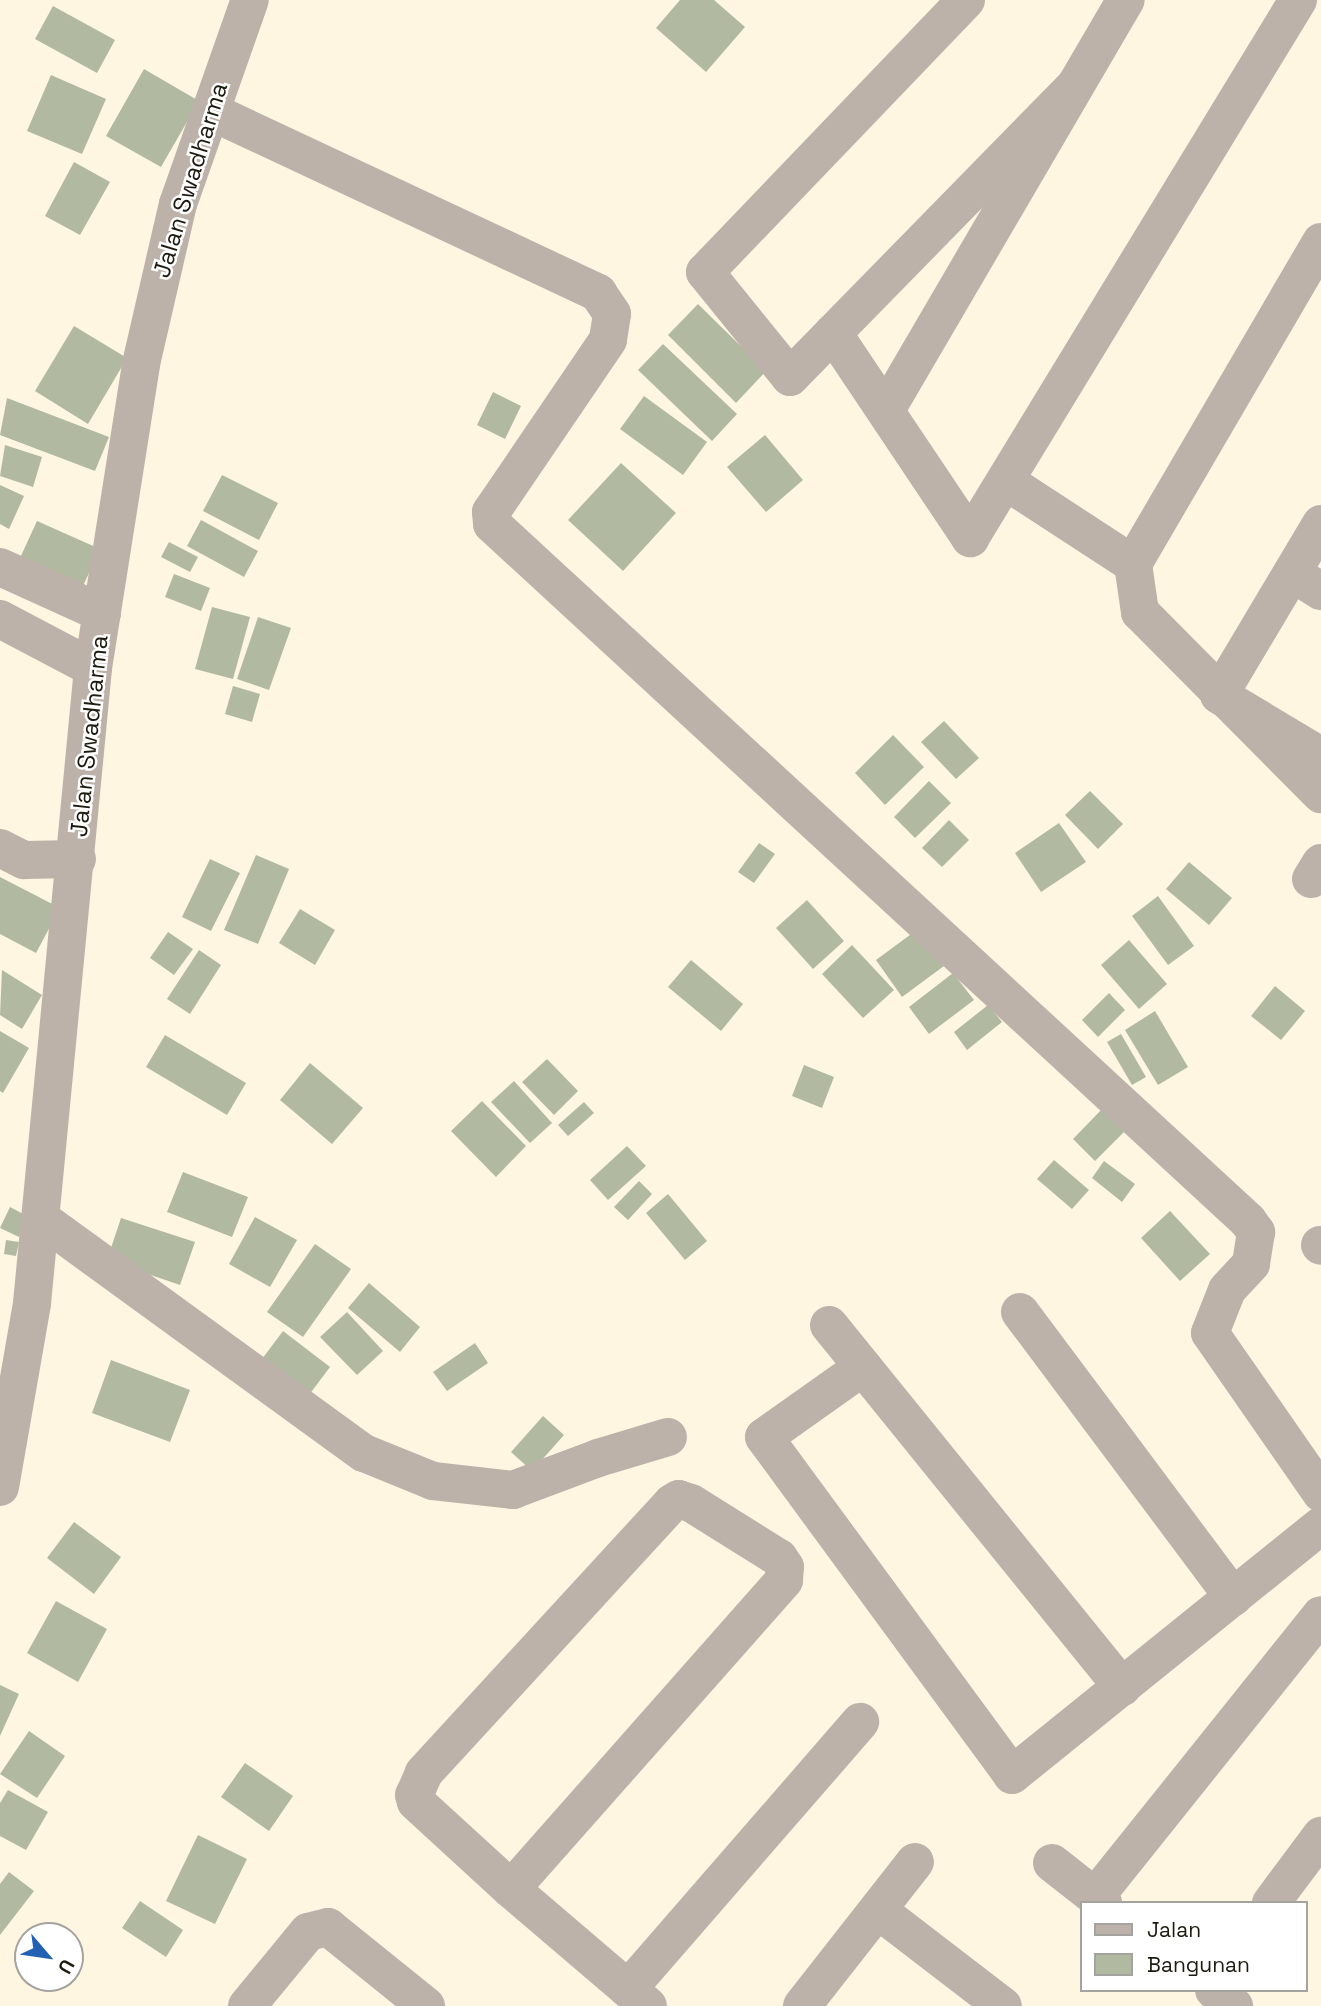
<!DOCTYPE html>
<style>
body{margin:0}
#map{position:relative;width:1321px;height:2006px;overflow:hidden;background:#fef6e1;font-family:"Space Grotesk",sans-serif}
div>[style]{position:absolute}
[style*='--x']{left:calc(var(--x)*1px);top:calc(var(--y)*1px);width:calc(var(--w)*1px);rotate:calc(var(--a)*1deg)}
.building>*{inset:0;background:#b1baa1}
.minor>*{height:38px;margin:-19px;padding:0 19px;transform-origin:19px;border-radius:19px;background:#bcb2aa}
span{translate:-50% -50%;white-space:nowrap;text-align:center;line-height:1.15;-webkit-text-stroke:5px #fff;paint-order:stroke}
.street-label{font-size:24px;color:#1d1a10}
.legend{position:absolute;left:1080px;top:1901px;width:228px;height:91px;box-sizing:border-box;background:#fff;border:2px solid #a5a39f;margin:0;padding:9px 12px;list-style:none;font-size:21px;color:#1d1a10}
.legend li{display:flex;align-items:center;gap:14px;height:35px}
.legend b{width:35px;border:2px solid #a5a39f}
.north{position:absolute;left:14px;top:1922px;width:70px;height:70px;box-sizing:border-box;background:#fff;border:2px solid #a5a39f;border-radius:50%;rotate:119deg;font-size:19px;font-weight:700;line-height:28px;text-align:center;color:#1d1a10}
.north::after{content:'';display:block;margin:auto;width:24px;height:32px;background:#2261b3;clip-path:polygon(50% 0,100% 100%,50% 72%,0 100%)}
</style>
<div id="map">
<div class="building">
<i style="clip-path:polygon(680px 0,714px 0,745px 27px,706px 72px,656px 28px)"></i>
<i style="clip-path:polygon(53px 6px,115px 40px,97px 73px,35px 39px)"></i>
<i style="clip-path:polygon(144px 69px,199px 101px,161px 167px,106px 136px)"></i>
<i style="clip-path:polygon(51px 75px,106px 99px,82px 154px,27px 131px)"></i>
<i style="clip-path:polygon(74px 162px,110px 182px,80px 235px,45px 216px)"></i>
<i style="clip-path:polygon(698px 304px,766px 371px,736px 403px,668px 335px)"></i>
<i style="clip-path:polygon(74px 326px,127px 358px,88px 424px,35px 391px)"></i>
<i style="clip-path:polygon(663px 344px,737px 414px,712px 441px,638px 370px)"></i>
<i style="clip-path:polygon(493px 392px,521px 406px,505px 439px,477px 425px)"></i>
<i style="clip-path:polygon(644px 396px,707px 442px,683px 475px,620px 429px)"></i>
<i style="clip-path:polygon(7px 398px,109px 437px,95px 471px,0 435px)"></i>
<i style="clip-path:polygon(765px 435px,803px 480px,766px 512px,727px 467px)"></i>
<i style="clip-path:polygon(5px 445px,42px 457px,33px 487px,0 476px)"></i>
<i style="clip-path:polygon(621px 463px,676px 513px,623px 571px,568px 520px)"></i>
<i style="clip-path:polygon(222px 475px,278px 503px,259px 540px,203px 511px)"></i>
<i style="clip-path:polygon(0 485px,24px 496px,9px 529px,0 524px)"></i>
<i style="clip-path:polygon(201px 520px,258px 551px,244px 577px,187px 546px)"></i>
<i style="clip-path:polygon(37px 521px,100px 549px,83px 586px,20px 558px)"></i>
<i style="clip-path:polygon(169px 542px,198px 557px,190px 572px,161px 557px)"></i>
<i style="clip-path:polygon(174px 574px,210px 588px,201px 611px,165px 597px)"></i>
<i style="clip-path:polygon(212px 607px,250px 617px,233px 679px,195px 669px)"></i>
<i style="clip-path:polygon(258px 617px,291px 628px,269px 690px,237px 679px)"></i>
<i style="clip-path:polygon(233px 686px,260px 694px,252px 722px,225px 714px)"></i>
<i style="clip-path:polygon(944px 721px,979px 758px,956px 779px,921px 742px)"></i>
<i style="clip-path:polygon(893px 735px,924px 767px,885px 805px,855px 773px)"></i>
<i style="clip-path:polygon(929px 781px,951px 803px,915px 838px,894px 817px)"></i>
<i style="clip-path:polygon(1090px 791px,1123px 824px,1098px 849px,1065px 815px)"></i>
<i style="clip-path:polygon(949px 820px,969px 840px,942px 867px,922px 848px)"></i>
<i style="clip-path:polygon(1059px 823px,1086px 862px,1041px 892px,1015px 853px)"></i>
<i style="clip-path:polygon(759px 843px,775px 854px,754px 883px,738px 872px)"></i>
<i style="clip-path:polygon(256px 855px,289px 869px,258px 944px,224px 930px)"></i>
<i style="clip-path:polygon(210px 859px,240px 873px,211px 931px,182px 917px)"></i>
<i style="clip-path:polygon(1189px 862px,1232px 898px,1209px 925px,1166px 889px)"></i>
<i style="clip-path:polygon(0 877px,60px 908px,36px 953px,0 934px)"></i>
<i style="clip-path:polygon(1158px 896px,1194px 946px,1168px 965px,1132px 916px)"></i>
<i style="clip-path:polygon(807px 900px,844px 941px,813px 969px,776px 928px)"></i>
<i style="clip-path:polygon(300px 909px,335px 930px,315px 965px,279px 943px)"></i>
<i style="clip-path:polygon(918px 929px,944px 966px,902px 997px,876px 960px)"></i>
<i style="clip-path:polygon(168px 932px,193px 949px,174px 975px,150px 958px)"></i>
<i style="clip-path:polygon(1129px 940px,1167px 984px,1139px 1009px,1101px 965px)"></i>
<i style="clip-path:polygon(852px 945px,894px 990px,863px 1018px,822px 974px)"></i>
<i style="clip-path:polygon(199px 950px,221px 965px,190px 1014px,167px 999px)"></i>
<i style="clip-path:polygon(691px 960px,743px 1004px,721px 1031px,668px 987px)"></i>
<i style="clip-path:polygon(2px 970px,42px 995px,22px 1029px,0 1015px)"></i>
<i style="clip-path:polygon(953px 973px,974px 1000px,929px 1034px,909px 1007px)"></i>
<i style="clip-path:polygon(1275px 986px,1305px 1011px,1281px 1040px,1251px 1016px)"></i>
<i style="clip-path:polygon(1109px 993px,1125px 1010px,1098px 1037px,1082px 1020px)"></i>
<i style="clip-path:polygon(988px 1005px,1002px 1022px,967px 1050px,954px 1032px)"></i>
<i style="clip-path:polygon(1155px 1011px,1188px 1067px,1158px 1085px,1125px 1030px)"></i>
<i style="clip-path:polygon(0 1031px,29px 1048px,3px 1093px,0 1091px)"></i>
<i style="clip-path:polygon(1121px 1034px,1146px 1077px,1132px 1085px,1107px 1042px)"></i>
<i style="clip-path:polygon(165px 1035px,246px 1083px,227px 1115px,146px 1067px)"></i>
<i style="clip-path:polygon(547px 1059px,578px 1091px,554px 1115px,522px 1082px)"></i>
<i style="clip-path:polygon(310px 1063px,363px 1108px,332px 1144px,280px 1100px)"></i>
<i style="clip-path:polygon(804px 1065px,834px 1077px,822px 1108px,792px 1096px)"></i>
<i style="clip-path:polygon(514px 1081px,552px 1123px,530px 1143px,491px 1102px)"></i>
<i style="clip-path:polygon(482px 1101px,526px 1146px,496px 1177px,451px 1131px)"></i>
<i style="clip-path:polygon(584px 1102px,594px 1113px,568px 1136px,558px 1125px)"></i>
<i style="clip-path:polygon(1103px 1108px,1126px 1130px,1095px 1161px,1073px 1139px)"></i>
<i style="clip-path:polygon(627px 1146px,646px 1166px,608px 1200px,590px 1180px)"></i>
<i style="clip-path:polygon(1054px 1160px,1089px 1190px,1072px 1209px,1037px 1179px)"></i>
<i style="clip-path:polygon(1104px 1161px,1135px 1184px,1122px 1202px,1092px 1178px)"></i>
<i style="clip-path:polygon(183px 1172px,248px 1197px,232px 1237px,167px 1212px)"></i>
<i style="clip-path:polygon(639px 1181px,652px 1194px,628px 1220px,614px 1207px)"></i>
<i style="clip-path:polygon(668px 1194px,707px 1241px,685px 1260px,646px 1213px)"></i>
<i style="clip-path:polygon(10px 1207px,29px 1217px,19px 1237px,0 1228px)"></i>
<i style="clip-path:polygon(1170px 1211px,1210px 1254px,1180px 1281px,1141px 1238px)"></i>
<i style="clip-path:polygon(255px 1217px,297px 1240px,270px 1287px,229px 1264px)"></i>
<i style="clip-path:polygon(121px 1218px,195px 1242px,180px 1285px,107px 1260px)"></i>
<i style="clip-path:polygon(6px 1240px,19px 1242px,16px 1256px,4px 1254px)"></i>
<i style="clip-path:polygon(315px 1244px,351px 1269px,303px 1337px,267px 1312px)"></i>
<i style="clip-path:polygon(369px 1283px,420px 1327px,400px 1352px,348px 1308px)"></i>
<i style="clip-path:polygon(347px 1312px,383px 1351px,357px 1375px,320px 1337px)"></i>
<i style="clip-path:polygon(283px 1331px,330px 1367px,306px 1399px,259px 1363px)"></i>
<i style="clip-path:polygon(475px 1343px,488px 1363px,447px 1391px,433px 1372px)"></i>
<i style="clip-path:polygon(111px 1360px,190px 1390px,170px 1442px,92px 1413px)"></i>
<i style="clip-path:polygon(543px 1416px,564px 1435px,532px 1471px,511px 1452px)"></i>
<i style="clip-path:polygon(74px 1522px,121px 1557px,94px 1594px,47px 1558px)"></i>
<i style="clip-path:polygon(56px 1601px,107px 1629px,78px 1682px,27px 1653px)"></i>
<i style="clip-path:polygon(0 1685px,19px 1694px,0 1736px)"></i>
<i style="clip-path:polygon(29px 1731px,65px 1756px,37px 1798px,0 1774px)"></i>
<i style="clip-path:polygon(245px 1763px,293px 1796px,269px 1831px,221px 1797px)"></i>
<i style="clip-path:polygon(8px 1790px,48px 1812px,26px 1850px,0 1836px,0 1803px)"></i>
<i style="clip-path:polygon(198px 1835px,247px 1859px,215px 1924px,166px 1901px)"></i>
<i style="clip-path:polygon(9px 1872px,34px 1891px,0 1935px,0 1884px)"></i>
<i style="clip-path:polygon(140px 1901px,183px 1930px,166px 1957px,122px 1928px)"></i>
</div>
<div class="minor">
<i style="--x:966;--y:0;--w:377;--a:133.8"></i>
<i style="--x:705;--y:272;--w:135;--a:51"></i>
<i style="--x:790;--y:377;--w:407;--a:-45.6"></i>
<i style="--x:210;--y:111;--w:429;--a:25.1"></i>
<i style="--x:598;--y:293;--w:25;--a:56"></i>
<i style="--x:612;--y:314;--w:26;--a:99"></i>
<i style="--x:608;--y:340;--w:208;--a:124.2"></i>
<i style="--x:491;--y:512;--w:12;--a:85"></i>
<i style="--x:492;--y:524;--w:1028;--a:42.67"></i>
<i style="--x:1248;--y:1221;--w:14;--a:54"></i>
<i style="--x:1256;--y:1232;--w:32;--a:99"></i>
<i style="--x:1251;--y:1264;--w:35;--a:133"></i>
<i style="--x:1227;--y:1290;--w:46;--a:111.6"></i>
<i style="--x:1210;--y:1333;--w:195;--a:55.2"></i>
<i style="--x:1321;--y:242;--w:373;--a:120.3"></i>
<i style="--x:1133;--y:564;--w:49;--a:81.7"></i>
<i style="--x:1140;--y:612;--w:257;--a:45.2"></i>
<i style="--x:833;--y:333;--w:247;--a:56.2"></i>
<i style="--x:970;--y:538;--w:630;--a:-58.63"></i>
<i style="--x:886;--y:410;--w:475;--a:-59.7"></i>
<i style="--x:1007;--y:482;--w:150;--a:33.1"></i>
<i style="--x:1321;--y:524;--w:199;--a:120.8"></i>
<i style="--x:1219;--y:695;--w:119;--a:30.9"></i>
<i style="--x:0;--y:567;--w:112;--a:24.3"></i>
<i style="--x:1292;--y:573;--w:34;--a:32"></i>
<i style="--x:0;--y:619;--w:105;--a:27.8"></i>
<i style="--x:0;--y:848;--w:27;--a:27"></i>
<i style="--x:24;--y:860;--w:53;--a:-1.1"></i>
<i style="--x:1311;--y:879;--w:19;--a:-58"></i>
<i style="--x:40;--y:1218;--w:400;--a:36"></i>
<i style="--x:364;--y:1453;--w:74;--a:22.1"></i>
<i style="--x:433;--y:1481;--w:81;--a:6.4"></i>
<i style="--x:513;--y:1490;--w:91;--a:-20.6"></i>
<i style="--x:598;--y:1458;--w:73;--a:-16.7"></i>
<i style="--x:1320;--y:1245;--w:1;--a:45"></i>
<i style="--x:1020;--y:1312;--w:356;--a:53.2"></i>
<i style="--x:829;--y:1325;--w:466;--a:51"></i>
<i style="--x:863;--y:1367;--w:121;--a:144.7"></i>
<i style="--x:764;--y:1437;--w:419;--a:53.7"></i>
<i style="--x:1012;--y:1775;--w:397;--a:-38.9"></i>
<i style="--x:0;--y:1487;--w:187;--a:-80.1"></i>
<i style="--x:32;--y:1303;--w:638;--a:-84.51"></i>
<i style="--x:93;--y:668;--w:308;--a:-81"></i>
<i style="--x:141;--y:364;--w:164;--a:-77"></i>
<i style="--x:178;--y:204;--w:216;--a:-70.6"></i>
<i style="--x:1052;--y:1863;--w:65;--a:38.1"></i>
<i style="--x:511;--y:1889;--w:412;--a:-48.5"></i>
<i style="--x:784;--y:1580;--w:13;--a:-86"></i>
<i style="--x:785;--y:1567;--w:11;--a:-124"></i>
<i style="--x:779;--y:1558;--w:104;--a:-148"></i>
<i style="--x:691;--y:1503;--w:13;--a:-162"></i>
<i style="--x:679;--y:1499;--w:8;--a:150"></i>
<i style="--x:672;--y:1503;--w:367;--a:132.6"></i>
<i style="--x:424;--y:1773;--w:24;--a:114"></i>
<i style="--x:414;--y:1795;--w:7;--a:74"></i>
<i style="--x:416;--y:1802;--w:129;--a:42.5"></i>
<i style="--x:511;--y:1889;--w:180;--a:40.5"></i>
<i style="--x:1095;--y:1897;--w:361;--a:-51.3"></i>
<i style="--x:1271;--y:1903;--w:84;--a:-53.3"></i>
<i style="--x:879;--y:1911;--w:156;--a:37.5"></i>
<i style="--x:628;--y:1989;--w:354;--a:-49"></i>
<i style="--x:1214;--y:1990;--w:26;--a:39"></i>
<i style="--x:247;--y:2006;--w:96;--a:-50.5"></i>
<i style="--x:308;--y:1932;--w:21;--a:-14"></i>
<i style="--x:328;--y:1927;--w:126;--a:38.9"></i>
<i style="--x:802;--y:2006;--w:183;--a:-51.9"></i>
</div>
<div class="street-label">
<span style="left:190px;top:180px;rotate:-73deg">Jalan Swadharma</span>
<span style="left:89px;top:736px;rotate:-84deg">Jalan Swadharma</span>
</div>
<ul class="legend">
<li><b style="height:9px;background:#bcb2aa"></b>Jalan</li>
<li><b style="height:19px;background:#b1baa1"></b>Bangunan</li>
</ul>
<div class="north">U</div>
</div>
